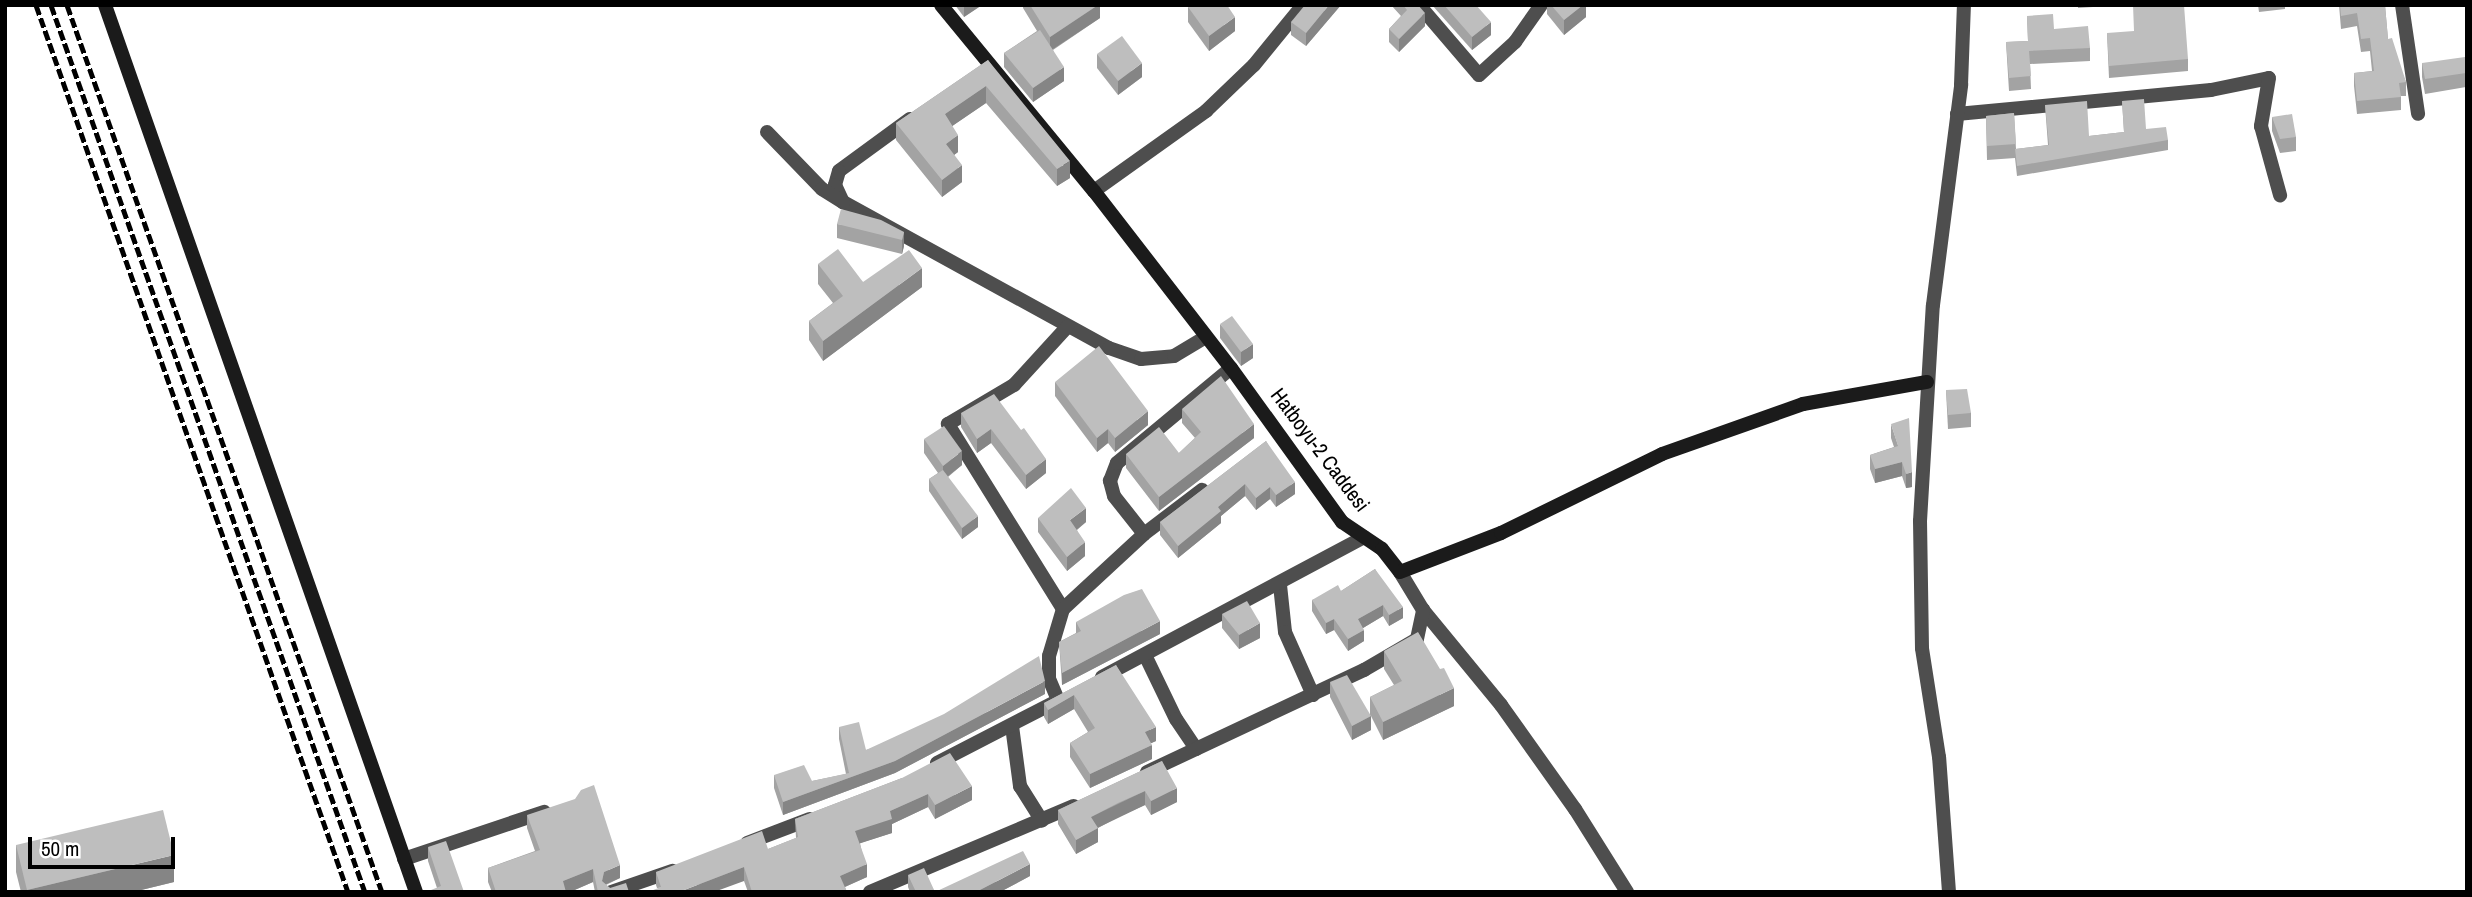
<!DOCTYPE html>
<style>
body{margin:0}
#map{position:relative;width:2472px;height:897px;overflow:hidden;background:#fff;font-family:"Archivo Narrow",sans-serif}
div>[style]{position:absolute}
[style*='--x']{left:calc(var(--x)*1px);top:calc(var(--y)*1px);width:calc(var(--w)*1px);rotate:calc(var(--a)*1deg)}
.street>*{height:14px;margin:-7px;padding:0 7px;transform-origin:7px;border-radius:7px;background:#4e4e4e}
.secondary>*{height:14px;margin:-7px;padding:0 7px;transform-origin:7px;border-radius:7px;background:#1b1b1b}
.rail>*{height:5px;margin-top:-2.5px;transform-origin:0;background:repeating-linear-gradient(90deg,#000 0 10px,transparent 0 13.5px)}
.wall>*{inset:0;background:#a3a3a3}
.shaded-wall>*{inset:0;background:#858585}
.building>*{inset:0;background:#bebebe}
span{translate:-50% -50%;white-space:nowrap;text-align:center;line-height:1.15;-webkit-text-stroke:5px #fff;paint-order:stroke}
.street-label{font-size:21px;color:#000}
.frame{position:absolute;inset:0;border:7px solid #000;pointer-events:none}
.scale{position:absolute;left:28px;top:837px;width:147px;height:32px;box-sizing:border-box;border:4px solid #000;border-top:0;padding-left:9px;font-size:21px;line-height:24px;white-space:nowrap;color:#000;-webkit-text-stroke:5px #fff;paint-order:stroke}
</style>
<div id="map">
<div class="street">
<i style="--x:1419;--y:5;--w:92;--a:49.4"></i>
<i style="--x:1479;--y:75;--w:49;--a:-42.5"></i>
<i style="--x:1515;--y:42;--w:45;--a:-54.9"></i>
<i style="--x:2402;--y:5;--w:110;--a:81.6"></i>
<i style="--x:1957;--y:114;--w:255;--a:-5.4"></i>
<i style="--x:2211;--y:90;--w:59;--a:-11.7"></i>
<i style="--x:2269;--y:78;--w:49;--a:99.5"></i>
<i style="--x:2261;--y:126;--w:72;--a:74.6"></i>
<i style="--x:910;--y:119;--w:88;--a:143.8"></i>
<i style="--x:839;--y:171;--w:15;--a:106"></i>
<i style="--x:835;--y:185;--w:19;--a:65"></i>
<i style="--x:843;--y:202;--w:303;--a:28.8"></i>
<i style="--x:1109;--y:348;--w:34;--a:19"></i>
<i style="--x:1141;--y:359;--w:33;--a:-5"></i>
<i style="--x:1174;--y:356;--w:37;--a:-31"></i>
<i style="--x:767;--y:132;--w:79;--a:46"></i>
<i style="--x:822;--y:189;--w:25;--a:32"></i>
<i style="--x:1094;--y:191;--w:138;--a:-35.5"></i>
<i style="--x:1206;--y:111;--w:66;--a:-43.8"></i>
<i style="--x:1254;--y:65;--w:77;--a:-50.8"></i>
<i style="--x:1144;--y:534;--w:73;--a:-37.2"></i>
<i style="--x:1400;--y:572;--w:44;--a:58.8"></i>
<i style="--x:1423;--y:610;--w:123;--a:50.6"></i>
<i style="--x:1501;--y:705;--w:128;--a:54.6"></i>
<i style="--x:1575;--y:809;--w:98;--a:57.9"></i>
<i style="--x:1280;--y:585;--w:47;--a:83.9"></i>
<i style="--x:1285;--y:632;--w:69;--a:66"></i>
<i style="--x:1063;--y:609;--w:218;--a:-121.9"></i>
<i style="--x:948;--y:424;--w:77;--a:-30.6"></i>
<i style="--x:1014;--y:385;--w:79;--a:-47.6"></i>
<i style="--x:1145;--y:655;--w:71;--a:64.2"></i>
<i style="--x:1176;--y:719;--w:36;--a:56"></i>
<i style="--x:1102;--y:677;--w:297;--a:-28.1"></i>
<i style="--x:1058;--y:700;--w:23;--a:-113"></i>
<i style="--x:1049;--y:679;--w:23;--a:-90"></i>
<i style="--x:1049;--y:656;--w:49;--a:-73.4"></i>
<i style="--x:1063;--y:609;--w:110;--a:-42.8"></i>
<i style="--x:1144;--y:534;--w:48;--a:-128.3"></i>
<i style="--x:1114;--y:496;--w:16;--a:-105"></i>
<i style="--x:1110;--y:481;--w:19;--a:-69"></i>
<i style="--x:1117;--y:463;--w:148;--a:-39.8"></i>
<i style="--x:1012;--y:726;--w:61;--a:82.4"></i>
<i style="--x:1020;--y:786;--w:41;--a:57.8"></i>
<i style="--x:937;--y:763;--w:137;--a:-27.3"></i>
<i style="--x:1147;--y:772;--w:240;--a:-25.2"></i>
<i style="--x:1364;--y:670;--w:61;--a:-30.3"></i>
<i style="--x:1417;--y:639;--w:30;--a:-78"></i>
<i style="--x:747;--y:843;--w:67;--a:-20.9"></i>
<i style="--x:404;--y:859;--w:148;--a:-18.6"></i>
<i style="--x:611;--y:892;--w:65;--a:-19"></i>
<i style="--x:870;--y:892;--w:221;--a:-22.9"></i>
<i style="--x:1949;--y:892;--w:135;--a:-94.2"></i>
<i style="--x:1939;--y:757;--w:110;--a:-98.9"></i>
<i style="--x:1922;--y:648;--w:127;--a:-90.9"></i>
<i style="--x:1920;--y:521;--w:216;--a:-86.6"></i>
<i style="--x:1933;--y:305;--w:222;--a:-82.7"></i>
<i style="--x:1961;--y:85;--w:80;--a:-87.9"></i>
</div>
<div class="secondary">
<i style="--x:105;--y:5;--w:940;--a:70.68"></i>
<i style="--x:941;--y:5;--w:241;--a:50.6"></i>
<i style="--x:1094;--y:191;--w:224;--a:52.3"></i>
<i style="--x:1231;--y:368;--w:190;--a:54.2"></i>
<i style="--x:1342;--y:522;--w:48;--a:34"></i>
<i style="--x:1382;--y:549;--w:29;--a:52"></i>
<i style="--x:1400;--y:572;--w:108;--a:-21.1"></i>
<i style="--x:1501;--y:533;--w:179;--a:-26.1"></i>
<i style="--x:1662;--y:454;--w:150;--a:-19.5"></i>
<i style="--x:1803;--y:404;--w:126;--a:-10.1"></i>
</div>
<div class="rail">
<i style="--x:36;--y:5;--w:940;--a:70.62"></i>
<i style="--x:51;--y:5;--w:941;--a:70.51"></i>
<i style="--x:67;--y:5;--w:941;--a:70.45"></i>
</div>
<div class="wall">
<i style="clip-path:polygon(955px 5px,982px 5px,964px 17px)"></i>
<i style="clip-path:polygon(1023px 5px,1100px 5px,1100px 18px,1053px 50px,1064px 81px,1033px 102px,1004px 67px,1004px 53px,1037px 31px,1023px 8px)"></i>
<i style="clip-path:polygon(1341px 5px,1306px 46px,1291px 35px,1291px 22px)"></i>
<i style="clip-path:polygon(1391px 5px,1418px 5px,1425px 26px,1399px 52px,1389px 42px,1389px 29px,1401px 16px)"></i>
<i style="clip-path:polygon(1432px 5px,1476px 5px,1491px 35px,1472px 50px)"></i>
<i style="clip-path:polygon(1547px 5px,1586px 5px,1586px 17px,1564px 35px,1547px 14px)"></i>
<i style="clip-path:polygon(2078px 5px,2123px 5px,2078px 8px)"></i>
<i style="clip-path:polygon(2258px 5px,2285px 5px,2285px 9px,2259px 12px)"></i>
<i style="clip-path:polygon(2339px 5px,2385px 5px,2388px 39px,2406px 82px,2406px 96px,2401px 96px,2401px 110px,2357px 114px,2354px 86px,2354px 73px,2372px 71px,2370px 51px,2361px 52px,2357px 26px,2341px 29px)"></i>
<i style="clip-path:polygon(1188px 7px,1235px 31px,1209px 51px,1188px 22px)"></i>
<i style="clip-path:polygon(2027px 16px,2090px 48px,2090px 61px,2030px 64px,2031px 89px,2009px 91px,2006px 42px,2028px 41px)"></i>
<i style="clip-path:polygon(2107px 33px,2188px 59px,2188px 71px,2109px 78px)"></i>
<i style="clip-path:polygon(1097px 54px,1142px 77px,1118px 95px,1097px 68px)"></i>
<i style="clip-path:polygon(988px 60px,1070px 178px,1057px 186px,986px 103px,952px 126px,958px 152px,954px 155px,962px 182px,942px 197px,896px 140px,896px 123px)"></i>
<i style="clip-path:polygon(2422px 63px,2466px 73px,2466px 87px,2425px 94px,2422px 77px)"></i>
<i style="clip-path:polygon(2122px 101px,2146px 129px,2168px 140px,2168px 150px,2017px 176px,2015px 158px,1987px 160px,1986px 116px,2014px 113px,2016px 149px,2048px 145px,2045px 105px,2089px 136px,2124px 132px)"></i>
<i style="clip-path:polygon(2272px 117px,2296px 137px,2296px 151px,2280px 153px,2272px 131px)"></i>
<i style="clip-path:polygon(837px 224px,904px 232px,904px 246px,902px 254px,837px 238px)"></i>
<i style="clip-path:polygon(818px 264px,863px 282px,922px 287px,823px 361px,809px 340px,809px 321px,833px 303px,818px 284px)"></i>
<i style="clip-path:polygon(1220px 324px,1253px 358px,1241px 366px,1220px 338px)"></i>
<i style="clip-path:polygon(1055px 382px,1148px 425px,1115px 452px,1108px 443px,1097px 452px,1055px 396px)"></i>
<i style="clip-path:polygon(1946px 390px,1971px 413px,1971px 427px,1948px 429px)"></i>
<i style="clip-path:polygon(1182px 409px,1254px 438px,1159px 511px,1126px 468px,1126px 454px,1179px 453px,1195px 438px,1182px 423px)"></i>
<i style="clip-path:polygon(961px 413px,1021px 430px,1046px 473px,1026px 489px,991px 443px,977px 453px,961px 427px)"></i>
<i style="clip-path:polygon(1891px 424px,1912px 487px,1906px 488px,1902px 476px,1875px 483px,1870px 469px,1870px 455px,1894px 447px,1891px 438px)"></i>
<i style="clip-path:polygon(924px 439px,962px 465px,948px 477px,978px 527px,962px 539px,929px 491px,929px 479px,938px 473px,924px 453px)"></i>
<i style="clip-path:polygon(1266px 441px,1295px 494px,1276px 507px,1270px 499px,1256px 510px,1245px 496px,1221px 516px,1221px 523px,1178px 558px,1160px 535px,1160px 522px)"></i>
<i style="clip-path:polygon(1038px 518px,1086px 522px,1077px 530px,1085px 556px,1067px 571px,1038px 532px)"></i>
<i style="clip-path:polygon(1375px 569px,1403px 618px,1389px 626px,1383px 616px,1363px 628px,1364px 641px,1348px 651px,1334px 630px,1326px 634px,1312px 611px,1312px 600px,1341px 591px)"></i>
<i style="clip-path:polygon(1222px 614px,1260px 638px,1239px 649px,1222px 628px)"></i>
<i style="clip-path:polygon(1076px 622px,1160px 634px,1062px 685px,1059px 642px,1076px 633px)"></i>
<i style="clip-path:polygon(1384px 651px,1454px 706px,1383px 740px,1371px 716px,1371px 730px,1352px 740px,1330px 697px,1330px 682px,1370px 715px,1370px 697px,1394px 685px,1384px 669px)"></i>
<i style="clip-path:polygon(1116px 665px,1156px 741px,1151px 743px,1152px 759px,1090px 788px,1070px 757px,1070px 743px,1088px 732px,1074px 709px,1048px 724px,1044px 717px,1044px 703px)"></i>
<i style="clip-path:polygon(1045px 694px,895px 773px,783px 815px,774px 788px,774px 775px,812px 781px,846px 774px,839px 739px,839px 727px,866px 750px)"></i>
<i style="clip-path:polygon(1162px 761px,1177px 802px,1151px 815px,1145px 805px,1118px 817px,1098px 828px,1098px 842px,1076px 854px,1058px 824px,1058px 810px)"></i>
<i style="clip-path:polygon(902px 778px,972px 800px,935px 819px,928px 807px,892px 824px,892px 833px,860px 843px,867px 877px,845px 887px,847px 892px,748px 892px,744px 881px,657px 888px,656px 885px,656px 872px,768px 849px,796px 838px,795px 819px)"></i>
<i style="clip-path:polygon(527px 815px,620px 878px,606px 885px,610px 888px,629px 892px,595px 892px,593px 882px,570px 892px,492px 892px,488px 882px,488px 868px,535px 851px,527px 828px)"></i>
<i style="clip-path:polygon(16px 845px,174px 882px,133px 892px,21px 892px,16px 872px)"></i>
<i style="clip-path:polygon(428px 847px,464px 892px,437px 888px,428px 861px)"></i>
<i style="clip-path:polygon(908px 875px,935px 892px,1030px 876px,1000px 892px,910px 892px,908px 887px)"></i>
</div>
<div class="shaded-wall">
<i style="clip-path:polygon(964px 5px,982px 5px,964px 17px)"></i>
<i style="clip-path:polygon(1098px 5px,1100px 5px,1100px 18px,1050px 51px,1050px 37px)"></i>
<i style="clip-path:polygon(1329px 5px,1341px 5px,1306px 46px,1306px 33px)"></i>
<i style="clip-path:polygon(1583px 5px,1586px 5px,1586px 17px,1564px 35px,1564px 20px)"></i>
<i style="clip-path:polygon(1425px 13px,1425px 26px,1399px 52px,1399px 39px)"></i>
<i style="clip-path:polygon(1235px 17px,1235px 31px,1209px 51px,1209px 36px)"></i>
<i style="clip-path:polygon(1491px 22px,1491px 35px,1472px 50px,1472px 37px)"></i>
<i style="clip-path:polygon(1142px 63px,1142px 77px,1118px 95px,1118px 81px)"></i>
<i style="clip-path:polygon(1064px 67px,1064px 81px,1033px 102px,1033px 88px)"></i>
<i style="clip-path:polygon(986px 86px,986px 103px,945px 131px,945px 114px)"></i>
<i style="clip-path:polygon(958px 135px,958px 152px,946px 161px,946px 144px)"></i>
<i style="clip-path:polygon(1070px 161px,1070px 178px,1057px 186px,1057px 169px)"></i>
<i style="clip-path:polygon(962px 165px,962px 182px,942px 197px,942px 180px)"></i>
<i style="clip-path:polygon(904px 232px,904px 246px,902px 254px,902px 240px)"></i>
<i style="clip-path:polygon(922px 268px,922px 287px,823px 361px,823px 341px)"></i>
<i style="clip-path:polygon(1253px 344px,1253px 358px,1241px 366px,1241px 352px)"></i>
<i style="clip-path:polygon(1148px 411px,1148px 425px,1115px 452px,1115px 438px)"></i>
<i style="clip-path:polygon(1254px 424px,1254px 438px,1159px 511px,1159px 497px)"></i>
<i style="clip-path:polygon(991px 429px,991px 443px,977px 453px,977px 439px)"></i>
<i style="clip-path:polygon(1108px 429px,1108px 443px,1097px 452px,1097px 438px)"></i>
<i style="clip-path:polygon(962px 451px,962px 465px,943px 480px,943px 466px)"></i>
<i style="clip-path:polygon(1046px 459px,1046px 473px,1026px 489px,1026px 475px)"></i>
<i style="clip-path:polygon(1902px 462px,1902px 476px,1875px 483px,1875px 469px)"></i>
<i style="clip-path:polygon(1912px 472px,1912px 487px,1906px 488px,1906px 474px)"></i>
<i style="clip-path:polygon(1295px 482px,1295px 494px,1276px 507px,1276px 495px)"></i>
<i style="clip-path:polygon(1245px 484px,1245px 496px,1221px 516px,1221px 523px,1178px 558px,1178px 546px,1218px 507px)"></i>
<i style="clip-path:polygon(1270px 487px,1270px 499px,1256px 510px,1256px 498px)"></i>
<i style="clip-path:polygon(1086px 508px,1086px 522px,1070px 535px,1070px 520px)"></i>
<i style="clip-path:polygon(978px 516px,978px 527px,962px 539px,962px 528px)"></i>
<i style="clip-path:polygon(1085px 542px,1085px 556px,1067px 571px,1067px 557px)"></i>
<i style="clip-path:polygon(1383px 605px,1383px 616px,1358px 631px,1358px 619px)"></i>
<i style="clip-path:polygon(1403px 607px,1403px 618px,1389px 626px,1389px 615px)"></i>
<i style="clip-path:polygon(1334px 619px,1334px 630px,1326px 634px,1326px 623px)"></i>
<i style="clip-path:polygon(1160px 621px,1160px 634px,1062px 685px,1062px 673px)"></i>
<i style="clip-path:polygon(1260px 623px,1260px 638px,1239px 649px,1239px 635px)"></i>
<i style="clip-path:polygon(1364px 630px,1364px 641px,1348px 651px,1348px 639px)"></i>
<i style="clip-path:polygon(1045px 681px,1045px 694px,895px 773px,783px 815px,783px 802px,895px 761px)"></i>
<i style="clip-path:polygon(1454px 688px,1454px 706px,1383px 740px,1383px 722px)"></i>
<i style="clip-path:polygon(1074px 695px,1074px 709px,1048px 724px,1048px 710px)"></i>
<i style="clip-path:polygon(1371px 716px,1371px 730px,1352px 740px,1352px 726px)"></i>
<i style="clip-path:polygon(1156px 727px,1156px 741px,1145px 746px,1145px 732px)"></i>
<i style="clip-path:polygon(1152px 745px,1152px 759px,1090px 788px,1090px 774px)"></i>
<i style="clip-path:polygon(972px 786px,972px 800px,935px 819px,935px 805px)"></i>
<i style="clip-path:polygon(1177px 788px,1177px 802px,1151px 815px,1151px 801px)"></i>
<i style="clip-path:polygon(1145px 791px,1145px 805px,1091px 831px,1091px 817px)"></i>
<i style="clip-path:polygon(928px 794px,928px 807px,892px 824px,892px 833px,855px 845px,855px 831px,890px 811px)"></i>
<i style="clip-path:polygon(1098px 828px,1098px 842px,1076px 854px,1076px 840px)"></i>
<i style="clip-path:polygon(174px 855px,174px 882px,133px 892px,27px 892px,27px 890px)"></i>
<i style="clip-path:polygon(867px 864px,867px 877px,840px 889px,840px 876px)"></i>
<i style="clip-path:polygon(1030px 864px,1030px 876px,1000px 892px,976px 892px)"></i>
<i style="clip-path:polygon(620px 865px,620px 878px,604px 885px,602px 881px,604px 872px)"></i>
<i style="clip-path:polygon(744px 867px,744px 881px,714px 892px,679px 892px)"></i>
<i style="clip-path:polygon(593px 869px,593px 882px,570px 892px,563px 892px,563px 881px)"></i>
</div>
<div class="building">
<i style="clip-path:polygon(1030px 5px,1098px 5px,1050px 37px)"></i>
<i style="clip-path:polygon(1191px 5px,1227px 5px,1235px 17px,1209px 36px,1188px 7px)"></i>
<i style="clip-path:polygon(1305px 5px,1329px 5px,1306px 33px,1291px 22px)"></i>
<i style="clip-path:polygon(1403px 5px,1418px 5px,1425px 13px,1399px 39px,1389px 29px,1407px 10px)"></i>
<i style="clip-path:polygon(1444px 5px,1476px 5px,1491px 22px,1472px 37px)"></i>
<i style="clip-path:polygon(1551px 5px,1583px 5px,1564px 20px)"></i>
<i style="clip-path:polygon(2133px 5px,2184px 5px,2188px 59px,2109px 66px,2107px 33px,2134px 31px)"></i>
<i style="clip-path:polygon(2340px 5px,2385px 5px,2388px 39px,2392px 38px,2406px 82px,2399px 83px,2401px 97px,2357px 101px,2354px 73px,2374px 71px,2370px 38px,2361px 39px,2357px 13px,2341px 16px)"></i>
<i style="clip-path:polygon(2053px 14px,2054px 29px,2088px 26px,2090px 48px,2029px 51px,2031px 76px,2009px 78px,2006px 42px,2028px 41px,2027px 16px)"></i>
<i style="clip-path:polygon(1040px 30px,1064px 67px,1033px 88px,1004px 53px)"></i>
<i style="clip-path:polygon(1122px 36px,1142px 63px,1118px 81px,1097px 54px)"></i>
<i style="clip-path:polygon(2465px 57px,2466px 73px,2425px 79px,2422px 63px)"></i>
<i style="clip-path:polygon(988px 60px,1070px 161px,1057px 169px,986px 86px,945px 114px,958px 135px,946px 144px,962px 165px,942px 180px,896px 123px)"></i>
<i style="clip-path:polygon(2144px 99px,2146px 129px,2166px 127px,2168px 140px,2017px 166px,2015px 149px,2049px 145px,2045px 105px,2087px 101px,2089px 136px,2124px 132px,2122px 101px)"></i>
<i style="clip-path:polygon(2014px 113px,2016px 144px,1987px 146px,1986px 116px)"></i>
<i style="clip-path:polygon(2292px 114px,2296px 137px,2280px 139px,2272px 117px)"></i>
<i style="clip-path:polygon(841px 209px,881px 220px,904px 232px,902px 240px,837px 224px)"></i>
<i style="clip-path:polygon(838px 249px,863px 282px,909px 250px,922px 268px,823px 341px,809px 321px,843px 296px,818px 264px)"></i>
<i style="clip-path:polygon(1232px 316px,1253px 344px,1241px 352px,1220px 324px)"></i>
<i style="clip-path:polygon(1099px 346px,1148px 411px,1115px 438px,1108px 429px,1097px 438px,1055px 382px)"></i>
<i style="clip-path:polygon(1221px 376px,1254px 424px,1159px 497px,1126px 454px,1159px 427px,1179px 453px,1201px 432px,1182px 409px)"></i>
<i style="clip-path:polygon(1967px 389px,1971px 413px,1948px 415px,1946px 390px)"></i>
<i style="clip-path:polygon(994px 394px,1021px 430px,1024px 428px,1046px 459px,1026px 475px,991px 429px,977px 439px,961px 413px)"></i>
<i style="clip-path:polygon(1909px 418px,1912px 472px,1906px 474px,1902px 462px,1875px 469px,1870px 455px,1898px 446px,1891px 424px)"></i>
<i style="clip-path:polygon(944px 426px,962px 451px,943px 466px,924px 439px)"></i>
<i style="clip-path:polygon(1266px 441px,1295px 482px,1276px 495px,1270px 487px,1256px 498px,1245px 484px,1218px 507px,1221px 511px,1178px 546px,1160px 522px)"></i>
<i style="clip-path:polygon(943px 470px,978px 516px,962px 528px,929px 479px)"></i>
<i style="clip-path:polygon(1071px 488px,1086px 508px,1070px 520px,1085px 542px,1067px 557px,1038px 518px)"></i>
<i style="clip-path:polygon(1375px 569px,1403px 607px,1389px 615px,1383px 605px,1358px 619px,1364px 630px,1348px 639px,1334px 619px,1326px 623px,1312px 600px,1338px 585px,1341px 591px)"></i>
<i style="clip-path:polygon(1142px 589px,1160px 621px,1062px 673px,1059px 642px,1081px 631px,1076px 622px,1124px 595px)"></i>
<i style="clip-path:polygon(1247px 601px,1260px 623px,1239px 635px,1222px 614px)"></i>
<i style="clip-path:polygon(1418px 632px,1440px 669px,1444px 668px,1454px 688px,1383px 722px,1370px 697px,1402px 681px,1384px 651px)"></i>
<i style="clip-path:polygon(1039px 656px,1045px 681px,895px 761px,783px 802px,774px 775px,804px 765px,812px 781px,849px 773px,839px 727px,859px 722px,866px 750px,944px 714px)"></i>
<i style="clip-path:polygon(1116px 665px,1156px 727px,1145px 732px,1152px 745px,1090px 774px,1070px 743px,1095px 728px,1074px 695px,1048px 710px,1044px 703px)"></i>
<i style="clip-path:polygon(1347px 675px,1371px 716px,1352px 726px,1330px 682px)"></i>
<i style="clip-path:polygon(950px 753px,972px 786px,935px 805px,928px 794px,890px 811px,892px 819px,855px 831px,867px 864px,840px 876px,847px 892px,752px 892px,744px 867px,679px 892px,648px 892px,661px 887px,656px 872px,762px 831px,768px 849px,798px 837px,795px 819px,902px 778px)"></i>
<i style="clip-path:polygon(1162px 761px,1177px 788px,1151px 801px,1145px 791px,1118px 803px,1091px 817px,1098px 828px,1076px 840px,1058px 810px)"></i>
<i style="clip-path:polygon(594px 785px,620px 865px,604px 872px,602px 881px,610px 888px,626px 883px,629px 892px,598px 892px,593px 869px,563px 881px,566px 892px,496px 892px,488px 868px,540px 850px,527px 815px,575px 799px,581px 790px)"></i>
<i style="clip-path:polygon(163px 810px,174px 855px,27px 890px,16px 845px)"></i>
<i style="clip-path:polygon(446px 841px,464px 892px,432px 892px,431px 890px,441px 886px,428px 847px)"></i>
<i style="clip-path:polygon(1023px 851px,1030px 864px,976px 892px,916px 892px,908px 875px,924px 868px,935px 892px)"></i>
</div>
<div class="street-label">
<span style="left:1320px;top:450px;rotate:53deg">Hatboyu-2 Caddesi</span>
</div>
<div class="frame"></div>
<div class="scale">50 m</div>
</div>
